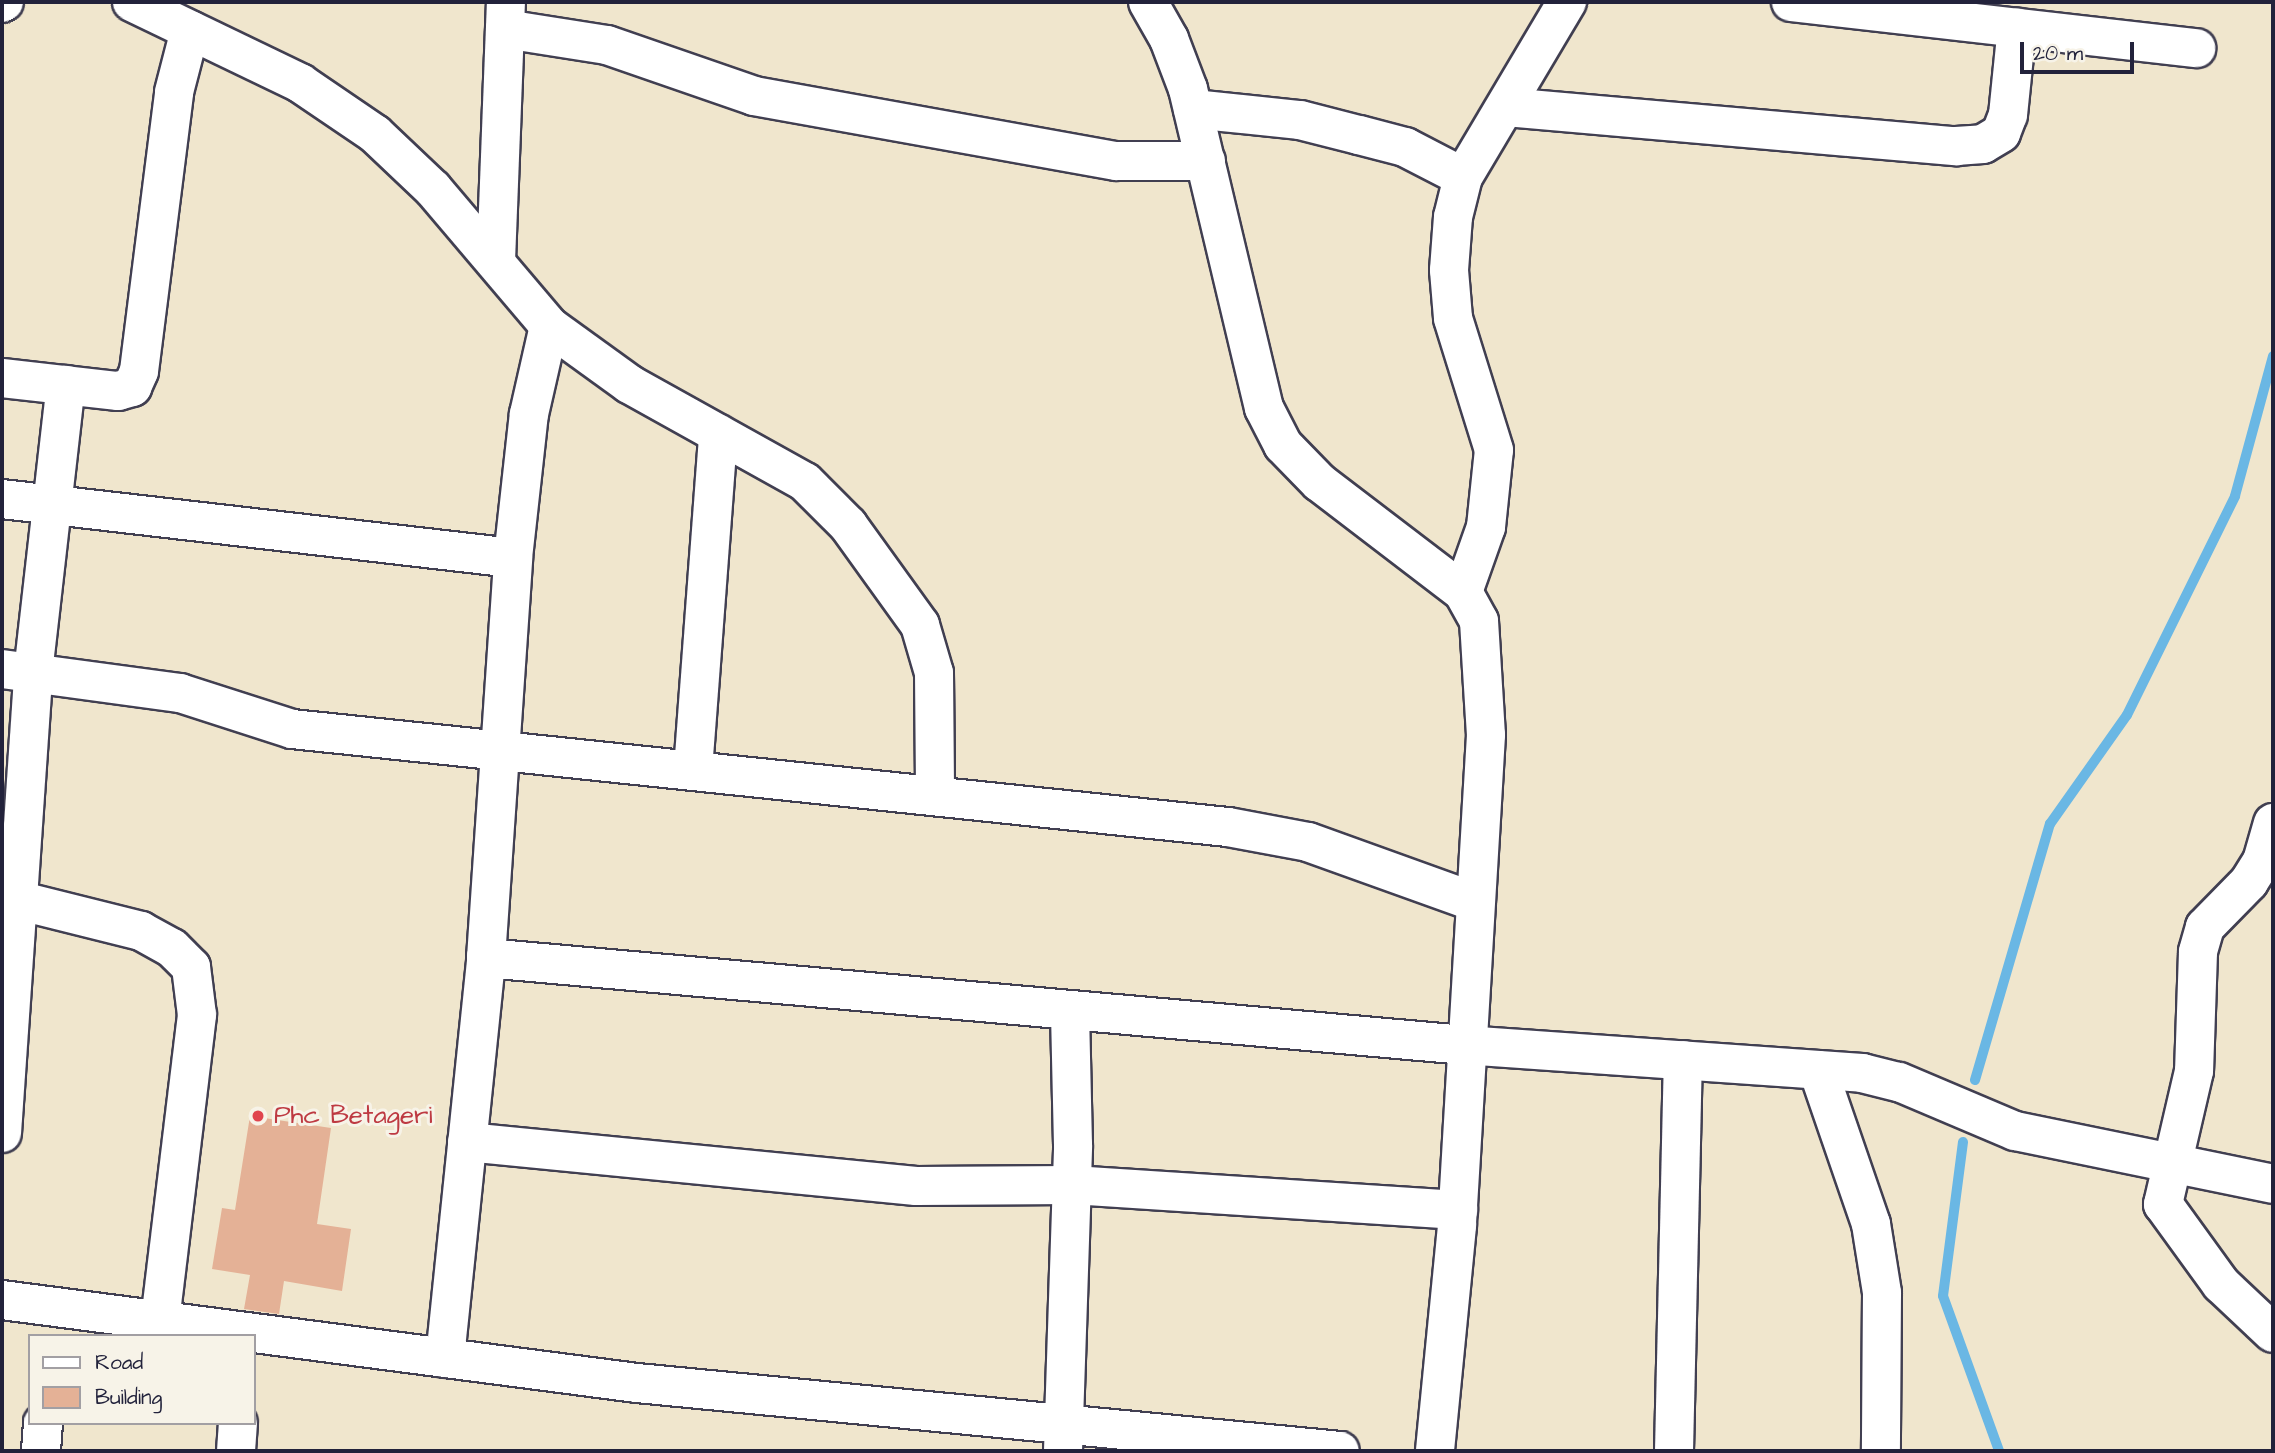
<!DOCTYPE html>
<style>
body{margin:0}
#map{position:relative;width:2275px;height:1453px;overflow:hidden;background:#f0e6cd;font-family:"Architects Daughter",sans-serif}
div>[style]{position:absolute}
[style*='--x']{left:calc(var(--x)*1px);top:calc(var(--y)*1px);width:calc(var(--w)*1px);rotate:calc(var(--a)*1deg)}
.stream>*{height:10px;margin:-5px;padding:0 5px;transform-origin:5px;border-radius:5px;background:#6ab7e4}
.building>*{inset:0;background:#e4b196}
.roads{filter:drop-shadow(2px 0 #413f51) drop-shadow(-2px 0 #413f51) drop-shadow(0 2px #413f51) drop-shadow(0 -2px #413f51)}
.minor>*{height:38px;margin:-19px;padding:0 19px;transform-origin:19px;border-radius:19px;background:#fff}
.dots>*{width:19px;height:19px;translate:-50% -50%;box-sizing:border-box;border:4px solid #f7f3e8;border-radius:50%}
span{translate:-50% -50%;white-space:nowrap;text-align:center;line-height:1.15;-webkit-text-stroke:6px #f7f3e8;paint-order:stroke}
.health-label{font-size:26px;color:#be3a42}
.left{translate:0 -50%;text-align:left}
.frame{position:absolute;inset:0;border:4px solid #22223b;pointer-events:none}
.legend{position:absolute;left:28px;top:1334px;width:228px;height:91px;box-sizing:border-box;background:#f7f3e8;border:2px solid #a29fa3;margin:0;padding:9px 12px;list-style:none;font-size:21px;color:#22223b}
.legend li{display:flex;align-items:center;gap:14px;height:35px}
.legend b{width:35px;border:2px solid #a29fa3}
.scale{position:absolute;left:2020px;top:42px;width:114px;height:32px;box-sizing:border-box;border:4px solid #22223b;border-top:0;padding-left:9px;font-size:21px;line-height:24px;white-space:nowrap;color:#22223b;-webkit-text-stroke:5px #f7f3e8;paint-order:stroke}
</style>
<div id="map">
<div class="stream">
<i style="--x:1975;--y:1080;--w:267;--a:-73.7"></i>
<i style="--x:2050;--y:824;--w:133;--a:-54.8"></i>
<i style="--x:2127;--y:715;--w:244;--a:-63.7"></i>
<i style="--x:2235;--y:496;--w:145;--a:-74.8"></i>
<i style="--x:1963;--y:1142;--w:155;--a:97.4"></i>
<i style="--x:1943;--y:1296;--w:165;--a:70.1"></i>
</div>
<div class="building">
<i style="clip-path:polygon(250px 1116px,331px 1128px,317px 1224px,351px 1229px,342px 1291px,284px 1281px,279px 1314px,244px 1309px,250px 1275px,212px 1269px,222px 1208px,235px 1210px)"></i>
</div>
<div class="roads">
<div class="minor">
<i style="--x:132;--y:2;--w:187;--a:25.7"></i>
<i style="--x:300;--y:83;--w:91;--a:34.2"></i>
<i style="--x:375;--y:134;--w:80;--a:43.5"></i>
<i style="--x:433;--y:189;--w:180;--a:49.7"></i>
<i style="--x:549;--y:326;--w:99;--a:35.9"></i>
<i style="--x:629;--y:384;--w:201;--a:29.1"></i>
<i style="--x:805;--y:482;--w:61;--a:45"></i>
<i style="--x:848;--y:525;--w:123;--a:54.2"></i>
<i style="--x:920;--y:625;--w:50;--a:73.7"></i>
<i style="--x:934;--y:673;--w:122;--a:89.5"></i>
<i style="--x:1148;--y:2;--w:43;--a:60.4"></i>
<i style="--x:1169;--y:39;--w:53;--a:69.2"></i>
<i style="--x:1188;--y:89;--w:328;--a:76.6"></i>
<i style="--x:1264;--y:408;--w:42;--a:62.8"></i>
<i style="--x:1283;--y:445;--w:52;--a:45.8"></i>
<i style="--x:1319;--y:482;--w:181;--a:37.4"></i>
<i style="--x:1463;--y:592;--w:33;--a:61"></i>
<i style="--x:1479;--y:621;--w:114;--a:86.5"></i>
<i style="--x:1486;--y:735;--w:492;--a:93.4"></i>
<i style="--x:1457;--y:1226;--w:226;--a:95.6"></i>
<i style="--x:1791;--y:2;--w:408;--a:6.5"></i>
<i style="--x:2;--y:3;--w:2;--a:-27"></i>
<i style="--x:505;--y:29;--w:103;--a:8.9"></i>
<i style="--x:607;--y:45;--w:156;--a:19.1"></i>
<i style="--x:754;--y:96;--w:368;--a:10.2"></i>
<i style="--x:1116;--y:161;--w:90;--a:0"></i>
<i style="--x:1506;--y:107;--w:452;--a:5"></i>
<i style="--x:1956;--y:146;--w:27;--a:-4"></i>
<i style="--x:1983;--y:144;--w:21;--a:-31"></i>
<i style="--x:2001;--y:133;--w:19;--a:-69"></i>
<i style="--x:2008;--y:115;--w:88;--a:-84.2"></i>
<i style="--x:1193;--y:109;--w:108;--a:5.9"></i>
<i style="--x:1300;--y:120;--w:61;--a:14.3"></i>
<i style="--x:1359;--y:135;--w:48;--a:14.6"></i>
<i style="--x:1405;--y:147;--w:65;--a:27.3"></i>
<i style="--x:496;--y:261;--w:259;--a:-87.8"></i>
<i style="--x:2;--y:378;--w:117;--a:6.4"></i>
<i style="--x:118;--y:391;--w:15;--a:-16"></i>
<i style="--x:132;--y:387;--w:17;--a:-66"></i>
<i style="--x:139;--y:371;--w:281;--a:-82.8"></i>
<i style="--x:174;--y:92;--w:64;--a:-75.5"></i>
<i style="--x:2;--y:499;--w:514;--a:6.59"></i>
<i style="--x:1463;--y:592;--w:69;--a:-70.5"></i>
<i style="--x:1486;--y:527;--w:77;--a:-84.1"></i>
<i style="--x:1494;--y:450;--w:138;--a:-107.3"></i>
<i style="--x:1453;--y:318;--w:48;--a:-94.8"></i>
<i style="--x:1449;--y:270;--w:53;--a:-85.7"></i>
<i style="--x:1453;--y:217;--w:41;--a:-76"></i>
<i style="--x:1463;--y:177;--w:204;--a:-59.3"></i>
<i style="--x:2;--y:669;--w:180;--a:7.7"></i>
<i style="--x:180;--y:693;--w:118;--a:17.8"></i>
<i style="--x:292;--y:729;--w:941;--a:5.98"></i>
<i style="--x:1228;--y:827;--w:81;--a:10.6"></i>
<i style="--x:1308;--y:842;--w:177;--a:19.8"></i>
<i style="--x:693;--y:770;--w:337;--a:-85.7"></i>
<i style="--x:2273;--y:823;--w:40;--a:106"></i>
<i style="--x:2262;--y:861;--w:25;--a:122"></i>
<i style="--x:2249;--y:882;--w:63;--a:134.4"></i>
<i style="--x:2205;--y:927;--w:26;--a:106"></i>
<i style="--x:2198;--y:952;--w:119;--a:91.9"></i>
<i style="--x:2194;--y:1071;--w:137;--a:103.1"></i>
<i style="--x:2163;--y:1204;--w:99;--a:54.1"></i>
<i style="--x:2221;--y:1284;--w:71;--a:43.3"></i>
<i style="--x:17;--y:900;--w:128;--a:14"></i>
<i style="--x:141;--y:931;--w:35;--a:29"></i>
<i style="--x:172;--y:948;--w:27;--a:45"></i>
<i style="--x:191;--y:967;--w:48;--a:82.9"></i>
<i style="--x:197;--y:1015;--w:308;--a:96.9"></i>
<i style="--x:486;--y:958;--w:982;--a:5.08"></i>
<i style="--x:1464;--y:1045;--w:399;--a:4"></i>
<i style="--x:1862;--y:1073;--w:38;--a:14"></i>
<i style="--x:1899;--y:1082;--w:126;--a:22.9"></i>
<i style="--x:2015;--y:1131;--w:263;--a:11.6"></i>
<i style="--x:1818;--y:1070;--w:163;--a:71"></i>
<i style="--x:1871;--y:1224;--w:70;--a:80.9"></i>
<i style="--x:1882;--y:1293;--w:158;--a:90.4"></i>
<i style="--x:2;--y:1133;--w:461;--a:-86.1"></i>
<i style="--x:33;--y:673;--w:290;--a:-83.5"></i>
<i style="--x:467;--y:1142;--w:451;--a:5.6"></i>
<i style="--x:916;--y:1186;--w:156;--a:-0.4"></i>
<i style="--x:1072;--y:1185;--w:387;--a:3.7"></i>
<i style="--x:2;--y:1300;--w:640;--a:7.45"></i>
<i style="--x:637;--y:1383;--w:706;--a:5.52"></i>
<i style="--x:445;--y:1358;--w:402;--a:-84.1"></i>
<i style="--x:486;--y:958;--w:401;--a:-86.1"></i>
<i style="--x:513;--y:558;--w:145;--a:-83.7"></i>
<i style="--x:529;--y:414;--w:90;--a:-77.2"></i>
<i style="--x:41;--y:1451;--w:28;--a:-86"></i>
<i style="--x:236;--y:1451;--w:28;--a:-86"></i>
<i style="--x:1063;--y:1451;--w:306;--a:-88.1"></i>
<i style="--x:1073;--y:1145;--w:134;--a:-91.3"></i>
<i style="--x:1674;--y:1451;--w:391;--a:-88.7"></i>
</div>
</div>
<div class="dots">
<i style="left:258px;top:1116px;background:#e0444e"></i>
</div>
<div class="health-label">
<span class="left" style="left:274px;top:1116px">Phc Betageri</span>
</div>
<div class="frame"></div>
<ul class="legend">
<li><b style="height:9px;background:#fff"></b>Road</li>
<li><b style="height:19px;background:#e4b196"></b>Building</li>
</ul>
<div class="scale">20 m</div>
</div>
